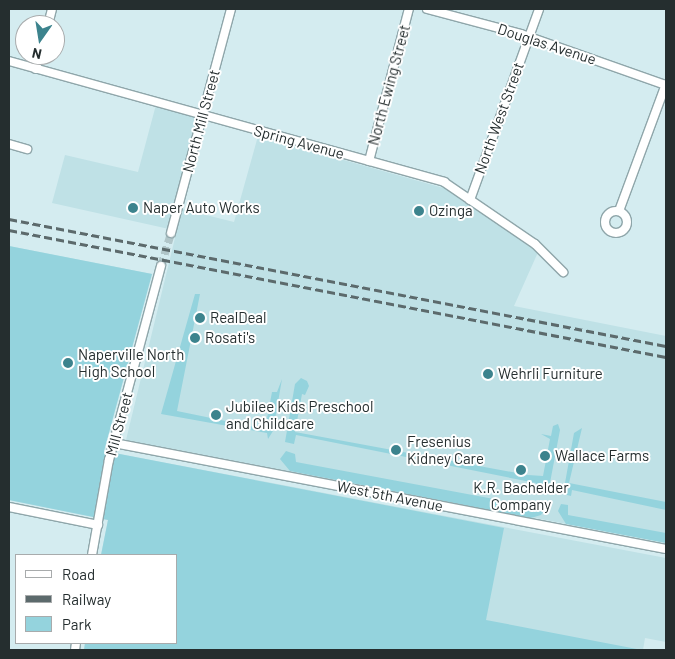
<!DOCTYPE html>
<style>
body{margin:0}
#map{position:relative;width:675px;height:659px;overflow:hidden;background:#d4ecf0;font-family:Barlow,sans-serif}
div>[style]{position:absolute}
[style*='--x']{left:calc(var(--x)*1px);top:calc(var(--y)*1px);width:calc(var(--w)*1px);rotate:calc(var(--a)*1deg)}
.built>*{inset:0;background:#bfe1e6}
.green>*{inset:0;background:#94d3dd}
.minor-tunnel>*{height:8px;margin-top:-4px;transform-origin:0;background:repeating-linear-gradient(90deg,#b1c6c9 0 8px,transparent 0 12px)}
.roads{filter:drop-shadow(1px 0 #8fa6aa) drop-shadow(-1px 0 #8fa6aa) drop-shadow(0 1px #8fa6aa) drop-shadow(0 -1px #8fa6aa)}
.minor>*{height:8px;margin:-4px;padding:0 4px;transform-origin:4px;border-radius:4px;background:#fff}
.minor>.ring{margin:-4px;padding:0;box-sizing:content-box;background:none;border:8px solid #fff;border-radius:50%}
.rail>*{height:2.5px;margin-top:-1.25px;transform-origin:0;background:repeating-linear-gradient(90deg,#5c6a6c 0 8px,transparent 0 12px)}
.dots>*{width:14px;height:14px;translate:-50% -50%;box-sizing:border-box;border:2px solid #fff;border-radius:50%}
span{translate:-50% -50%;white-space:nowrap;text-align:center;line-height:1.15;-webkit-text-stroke:4px #fff;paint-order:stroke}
.street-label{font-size:15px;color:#252e2f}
.poi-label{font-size:15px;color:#252e2f}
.left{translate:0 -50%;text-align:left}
.frame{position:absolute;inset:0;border:10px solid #252e2f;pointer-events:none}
.legend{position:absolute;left:15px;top:554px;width:162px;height:90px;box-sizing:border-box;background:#fff;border:1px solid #a8abac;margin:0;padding:6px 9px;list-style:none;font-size:15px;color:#252e2f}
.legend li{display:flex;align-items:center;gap:10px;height:25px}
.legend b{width:25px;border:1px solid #a8abac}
.north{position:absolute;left:15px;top:15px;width:50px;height:50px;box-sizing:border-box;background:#fff;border:1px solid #a8abac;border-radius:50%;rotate:193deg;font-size:14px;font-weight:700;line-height:20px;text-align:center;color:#252e2f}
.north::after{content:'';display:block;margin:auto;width:18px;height:22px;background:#3c838d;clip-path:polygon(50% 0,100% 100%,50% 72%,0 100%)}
</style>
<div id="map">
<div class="built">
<i style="clip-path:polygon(157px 101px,201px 112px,169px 229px,52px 203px,65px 155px,138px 172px)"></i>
<i style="clip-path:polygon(258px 136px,447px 189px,539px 250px,514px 306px,666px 336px,666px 543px,126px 440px,182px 209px,234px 222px)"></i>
<i style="clip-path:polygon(9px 246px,152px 274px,104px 451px,666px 558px,666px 642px,645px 638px,643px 650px,84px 650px,85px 643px,176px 643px,176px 555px,101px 555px,108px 520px,9px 500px)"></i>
</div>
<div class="green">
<i style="clip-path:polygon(9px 246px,152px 274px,104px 451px,504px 528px,486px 620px,642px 650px,84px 650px,85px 643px,176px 643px,176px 555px,101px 555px,108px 520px,9px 500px)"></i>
<i style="clip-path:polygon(195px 294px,200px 294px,177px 411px,265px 429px,272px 392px,277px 392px,282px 379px,273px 431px,268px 439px,267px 433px,161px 414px)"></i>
<i style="clip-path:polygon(301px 378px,307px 381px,309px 386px,305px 395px,302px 394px,295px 432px,528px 475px,543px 476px,550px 439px,541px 434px,551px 436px,553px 426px,558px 424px,560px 430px,549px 488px,545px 491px,535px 490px,536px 483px,296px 435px,294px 444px,285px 442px,295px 384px)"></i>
<i style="clip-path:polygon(582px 428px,569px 483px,666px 502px,666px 510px,572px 490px,571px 496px,563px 494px,574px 433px)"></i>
<i style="clip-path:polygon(286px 451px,295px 454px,296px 462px,531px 506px,539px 500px,545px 509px,541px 515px,531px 518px,290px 471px,280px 459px)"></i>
<i style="clip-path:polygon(561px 504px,568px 505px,568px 515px,666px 533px,666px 543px,566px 524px,558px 511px)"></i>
</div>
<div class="minor-tunnel">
<i style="--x:161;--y:266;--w:34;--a:-73"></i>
</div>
<div class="roads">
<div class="minor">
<i style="--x:427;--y:9;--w:97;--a:14.9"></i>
<i style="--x:521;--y:34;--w:154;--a:19.4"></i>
<i style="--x:48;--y:25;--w:16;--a:-76"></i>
<i style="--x:9;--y:61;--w:452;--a:15.5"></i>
<i style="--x:444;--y:182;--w:110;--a:34.3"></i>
<i style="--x:535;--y:244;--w:40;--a:45"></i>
<i style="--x:36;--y:69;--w:14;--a:-78"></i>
<i style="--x:9;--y:144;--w:19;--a:16"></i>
<i style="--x:369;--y:161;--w:157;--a:-75.3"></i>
<i style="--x:470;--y:200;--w:203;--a:-70.1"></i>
<i class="ring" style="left:605px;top:211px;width:14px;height:14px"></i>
<i style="--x:619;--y:211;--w:135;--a:-69.7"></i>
<i style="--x:171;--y:233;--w:232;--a:-75"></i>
<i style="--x:114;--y:443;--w:562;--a:10.87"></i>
<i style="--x:9;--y:507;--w:91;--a:11.4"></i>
<i style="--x:92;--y:555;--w:97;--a:-79.9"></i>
<i style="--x:109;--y:460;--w:201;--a:-75"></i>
<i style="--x:75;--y:650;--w:7;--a:-82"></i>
</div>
</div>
<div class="rail">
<i style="--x:9;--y:219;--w:669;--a:10.94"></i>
<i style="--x:9;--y:230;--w:669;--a:10.94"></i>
</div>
<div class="dots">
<i style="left:133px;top:208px;background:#3c838d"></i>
<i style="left:419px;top:211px;background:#3c838d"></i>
<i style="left:200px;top:318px;background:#3c838d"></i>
<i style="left:195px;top:338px;background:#3c838d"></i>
<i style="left:68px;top:363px;background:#3c838d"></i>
<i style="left:488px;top:374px;background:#3c838d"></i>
<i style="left:216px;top:415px;background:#3c838d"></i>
<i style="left:396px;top:450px;background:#3c838d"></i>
<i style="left:545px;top:456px;background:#3c838d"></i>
<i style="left:521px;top:470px;background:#3c838d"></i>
</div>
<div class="street-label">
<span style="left:547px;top:44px;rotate:18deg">Douglas Avenue</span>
<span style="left:389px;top:85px;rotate:-75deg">North Ewing Street</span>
<span style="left:499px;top:118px;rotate:-70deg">North West Street</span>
<span style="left:201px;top:121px;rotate:-75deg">North Mill Street</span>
<span style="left:299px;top:142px;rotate:15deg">Spring Avenue</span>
<span style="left:119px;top:424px;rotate:-75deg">Mill Street</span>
<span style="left:390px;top:496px;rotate:11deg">West 5th Avenue</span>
</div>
<div class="poi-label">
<span class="left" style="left:143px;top:208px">Naper Auto Works</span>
<span class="left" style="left:429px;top:211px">Ozinga</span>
<span class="left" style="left:210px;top:318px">RealDeal</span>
<span class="left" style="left:205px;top:338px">Rosati's</span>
<span class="left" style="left:78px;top:363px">Naperville North<br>High School</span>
<span class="left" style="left:498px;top:374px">Wehrli Furniture</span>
<span class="left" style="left:226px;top:415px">Jubilee Kids Preschool<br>and Childcare</span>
<span class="left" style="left:407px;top:450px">Fresenius<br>Kidney Care</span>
<span class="left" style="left:555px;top:456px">Wallace Farms</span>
<span style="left:521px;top:496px">K.R. Bachelder<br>Company</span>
</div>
<div class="frame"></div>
<ul class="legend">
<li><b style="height:6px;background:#fff"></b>Road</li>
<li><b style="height:6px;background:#5c6a6c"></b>Railway</li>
<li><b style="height:14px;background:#94d3dd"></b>Park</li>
</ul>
<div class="north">N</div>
</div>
